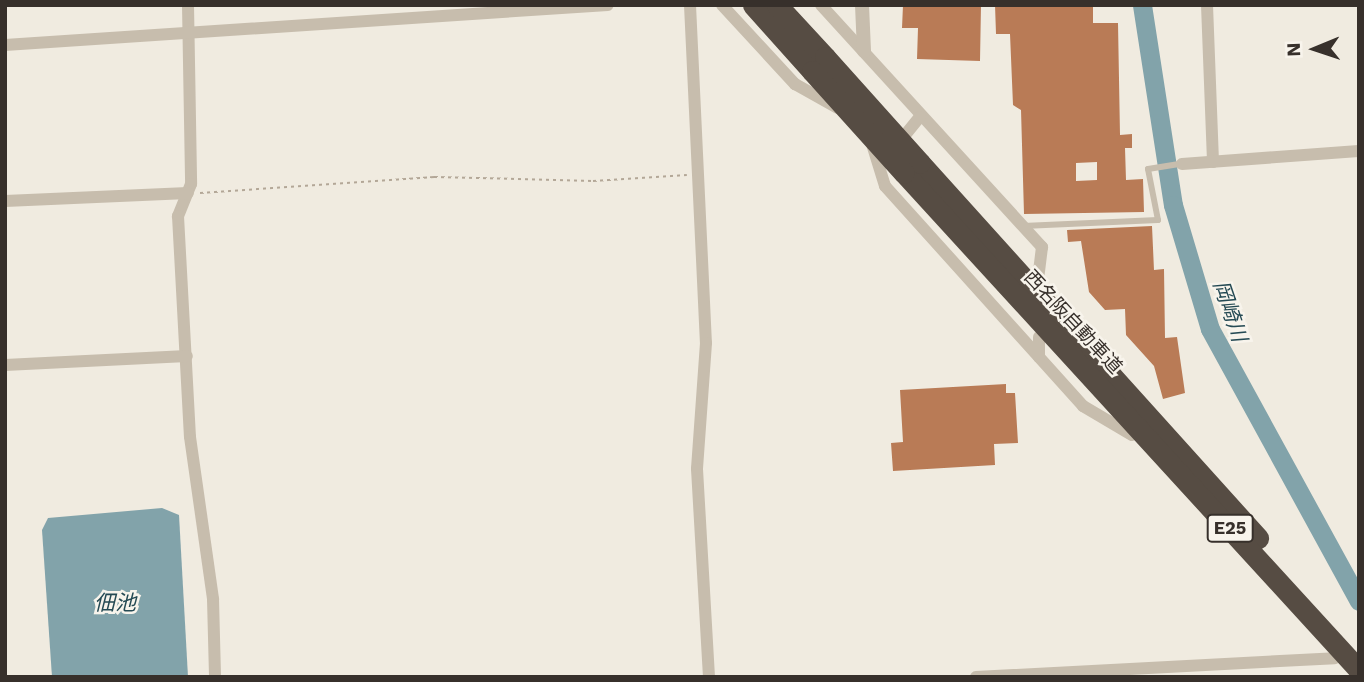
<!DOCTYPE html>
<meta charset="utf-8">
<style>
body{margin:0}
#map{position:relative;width:1364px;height:682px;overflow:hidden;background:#f0ebe0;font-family:"Work Sans","Noto Sans JP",sans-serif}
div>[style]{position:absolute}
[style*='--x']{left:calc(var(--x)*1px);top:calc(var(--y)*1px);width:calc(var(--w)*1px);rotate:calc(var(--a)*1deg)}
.water>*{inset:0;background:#82a3aa}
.river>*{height:19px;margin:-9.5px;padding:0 9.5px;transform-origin:9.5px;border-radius:9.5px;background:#82a3aa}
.building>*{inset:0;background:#b97b56}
.path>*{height:2px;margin-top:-1px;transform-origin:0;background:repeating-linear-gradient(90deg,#b3a797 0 3.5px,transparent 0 7px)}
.service>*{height:6px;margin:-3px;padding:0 3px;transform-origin:3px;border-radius:3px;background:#c7bdad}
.minor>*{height:12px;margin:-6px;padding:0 6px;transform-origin:6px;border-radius:6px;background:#c7bdad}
.tertiary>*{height:14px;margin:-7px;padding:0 7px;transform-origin:7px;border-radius:7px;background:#c7bdad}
.motorway>*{height:21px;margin:-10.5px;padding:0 10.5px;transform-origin:10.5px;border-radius:10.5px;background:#564c43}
.motorway-bridge>*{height:21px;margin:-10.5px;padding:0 10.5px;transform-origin:10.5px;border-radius:10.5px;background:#564c43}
span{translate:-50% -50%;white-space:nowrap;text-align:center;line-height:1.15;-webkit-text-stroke:5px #f8f4ec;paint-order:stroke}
.shield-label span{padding:2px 5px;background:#f8f4ec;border:2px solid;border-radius:5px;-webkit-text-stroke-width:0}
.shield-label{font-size:18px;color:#37302b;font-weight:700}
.street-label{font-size:19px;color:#37302b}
.water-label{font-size:21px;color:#254a54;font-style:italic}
.frame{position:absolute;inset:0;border:7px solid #37302b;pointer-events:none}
.north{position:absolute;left:1280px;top:14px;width:70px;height:70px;-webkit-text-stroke:5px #f8f4ec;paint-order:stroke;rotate:268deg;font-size:19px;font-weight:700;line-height:28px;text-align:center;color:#37302b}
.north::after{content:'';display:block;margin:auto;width:24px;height:32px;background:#37302b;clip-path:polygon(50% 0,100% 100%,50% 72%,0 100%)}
</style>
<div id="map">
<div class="water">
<i style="clip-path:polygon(162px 508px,179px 515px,188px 677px,52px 677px,42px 530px,48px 518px)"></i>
</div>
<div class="river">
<i style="--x:1142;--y:5;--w:202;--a:81.2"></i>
<i style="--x:1173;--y:205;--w:129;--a:73.4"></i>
<i style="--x:1210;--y:329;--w:310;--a:61.3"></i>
</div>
<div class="building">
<i style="clip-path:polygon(903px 5px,981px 5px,980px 61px,917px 59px,918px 28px,902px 28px)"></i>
<i style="clip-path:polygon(evenodd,995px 5px,1093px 5px,1093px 23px,1118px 23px,1120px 135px,1132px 134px,1132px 148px,1125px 148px,1126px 180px,1143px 179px,1144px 212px,1024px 214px,1021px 110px,1013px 105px,1010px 34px,996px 34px,995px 5px,1097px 162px,1097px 180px,1076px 181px,1076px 163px,1097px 162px)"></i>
<i style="clip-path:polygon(1152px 226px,1154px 270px,1164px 269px,1165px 338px,1177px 337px,1185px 393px,1163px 399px,1154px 366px,1126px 335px,1125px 309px,1105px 310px,1089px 292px,1081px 241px,1068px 242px,1067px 230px)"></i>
<i style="clip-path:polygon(1006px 384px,1006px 393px,1015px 393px,1018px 443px,994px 444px,995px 465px,893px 471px,891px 443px,903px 442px,900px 390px)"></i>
</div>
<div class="path">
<i style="--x:200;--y:193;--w:235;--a:-3.9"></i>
<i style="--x:434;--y:177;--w:159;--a:1.4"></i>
<i style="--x:593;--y:181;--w:94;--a:-3.7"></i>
</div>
<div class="service">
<i style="--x:1023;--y:226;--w:135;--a:-2.5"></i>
<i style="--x:1158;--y:220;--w:52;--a:-101.1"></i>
<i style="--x:1148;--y:169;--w:33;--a:-9"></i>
</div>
<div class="minor">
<i style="--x:188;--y:5;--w:179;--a:89"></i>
<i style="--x:191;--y:184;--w:35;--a:112"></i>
<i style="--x:178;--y:216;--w:221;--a:86.9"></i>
<i style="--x:190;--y:437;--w:164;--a:81.9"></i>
<i style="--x:213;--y:599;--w:78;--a:88.5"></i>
<i style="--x:690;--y:5;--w:338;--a:87.3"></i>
<i style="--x:706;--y:343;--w:126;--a:94.1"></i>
<i style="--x:697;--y:469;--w:208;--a:86.7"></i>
<i style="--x:722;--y:5;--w:108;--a:47.3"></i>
<i style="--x:795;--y:84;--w:49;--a:29.2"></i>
<i style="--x:821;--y:5;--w:328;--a:47.6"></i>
<i style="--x:1042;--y:247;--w:31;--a:97"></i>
<i style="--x:1207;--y:5;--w:157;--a:87.8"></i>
<i style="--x:5;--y:45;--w:604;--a:-3.8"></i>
<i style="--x:872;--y:144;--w:44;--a:72.8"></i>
<i style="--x:885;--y:186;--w:296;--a:48"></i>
<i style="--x:1083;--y:406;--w:57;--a:30.6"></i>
<i style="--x:897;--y:145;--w:36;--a:-51"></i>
<i style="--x:1182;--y:164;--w:177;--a:-4.2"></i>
<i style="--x:5;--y:201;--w:183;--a:-2.5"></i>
<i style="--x:1039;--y:357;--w:20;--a:-90"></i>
<i style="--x:5;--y:365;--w:182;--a:-2.8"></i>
<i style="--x:976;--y:677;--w:359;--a:-3"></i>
</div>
<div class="tertiary">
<i style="--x:862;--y:5;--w:46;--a:87.5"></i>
</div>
<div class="motorway">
<i style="--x:753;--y:5;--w:89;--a:48.2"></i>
<i style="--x:777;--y:5;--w:71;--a:47.3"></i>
<i style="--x:920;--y:163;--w:505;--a:47.97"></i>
<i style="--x:904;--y:173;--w:674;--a:47.53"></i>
</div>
<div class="motorway-bridge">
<i style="--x:825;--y:57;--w:142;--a:48.1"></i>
<i style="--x:812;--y:71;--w:137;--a:48"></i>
</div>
<div class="shield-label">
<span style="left:1230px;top:528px">E25</span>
</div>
<div class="street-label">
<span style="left:1073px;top:322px;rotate:47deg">西名阪自動車道</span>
</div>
<div class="water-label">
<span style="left:1230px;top:311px;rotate:71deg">岡崎川</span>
<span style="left:115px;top:603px">佃池</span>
</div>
<div class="frame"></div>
<div class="north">N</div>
</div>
